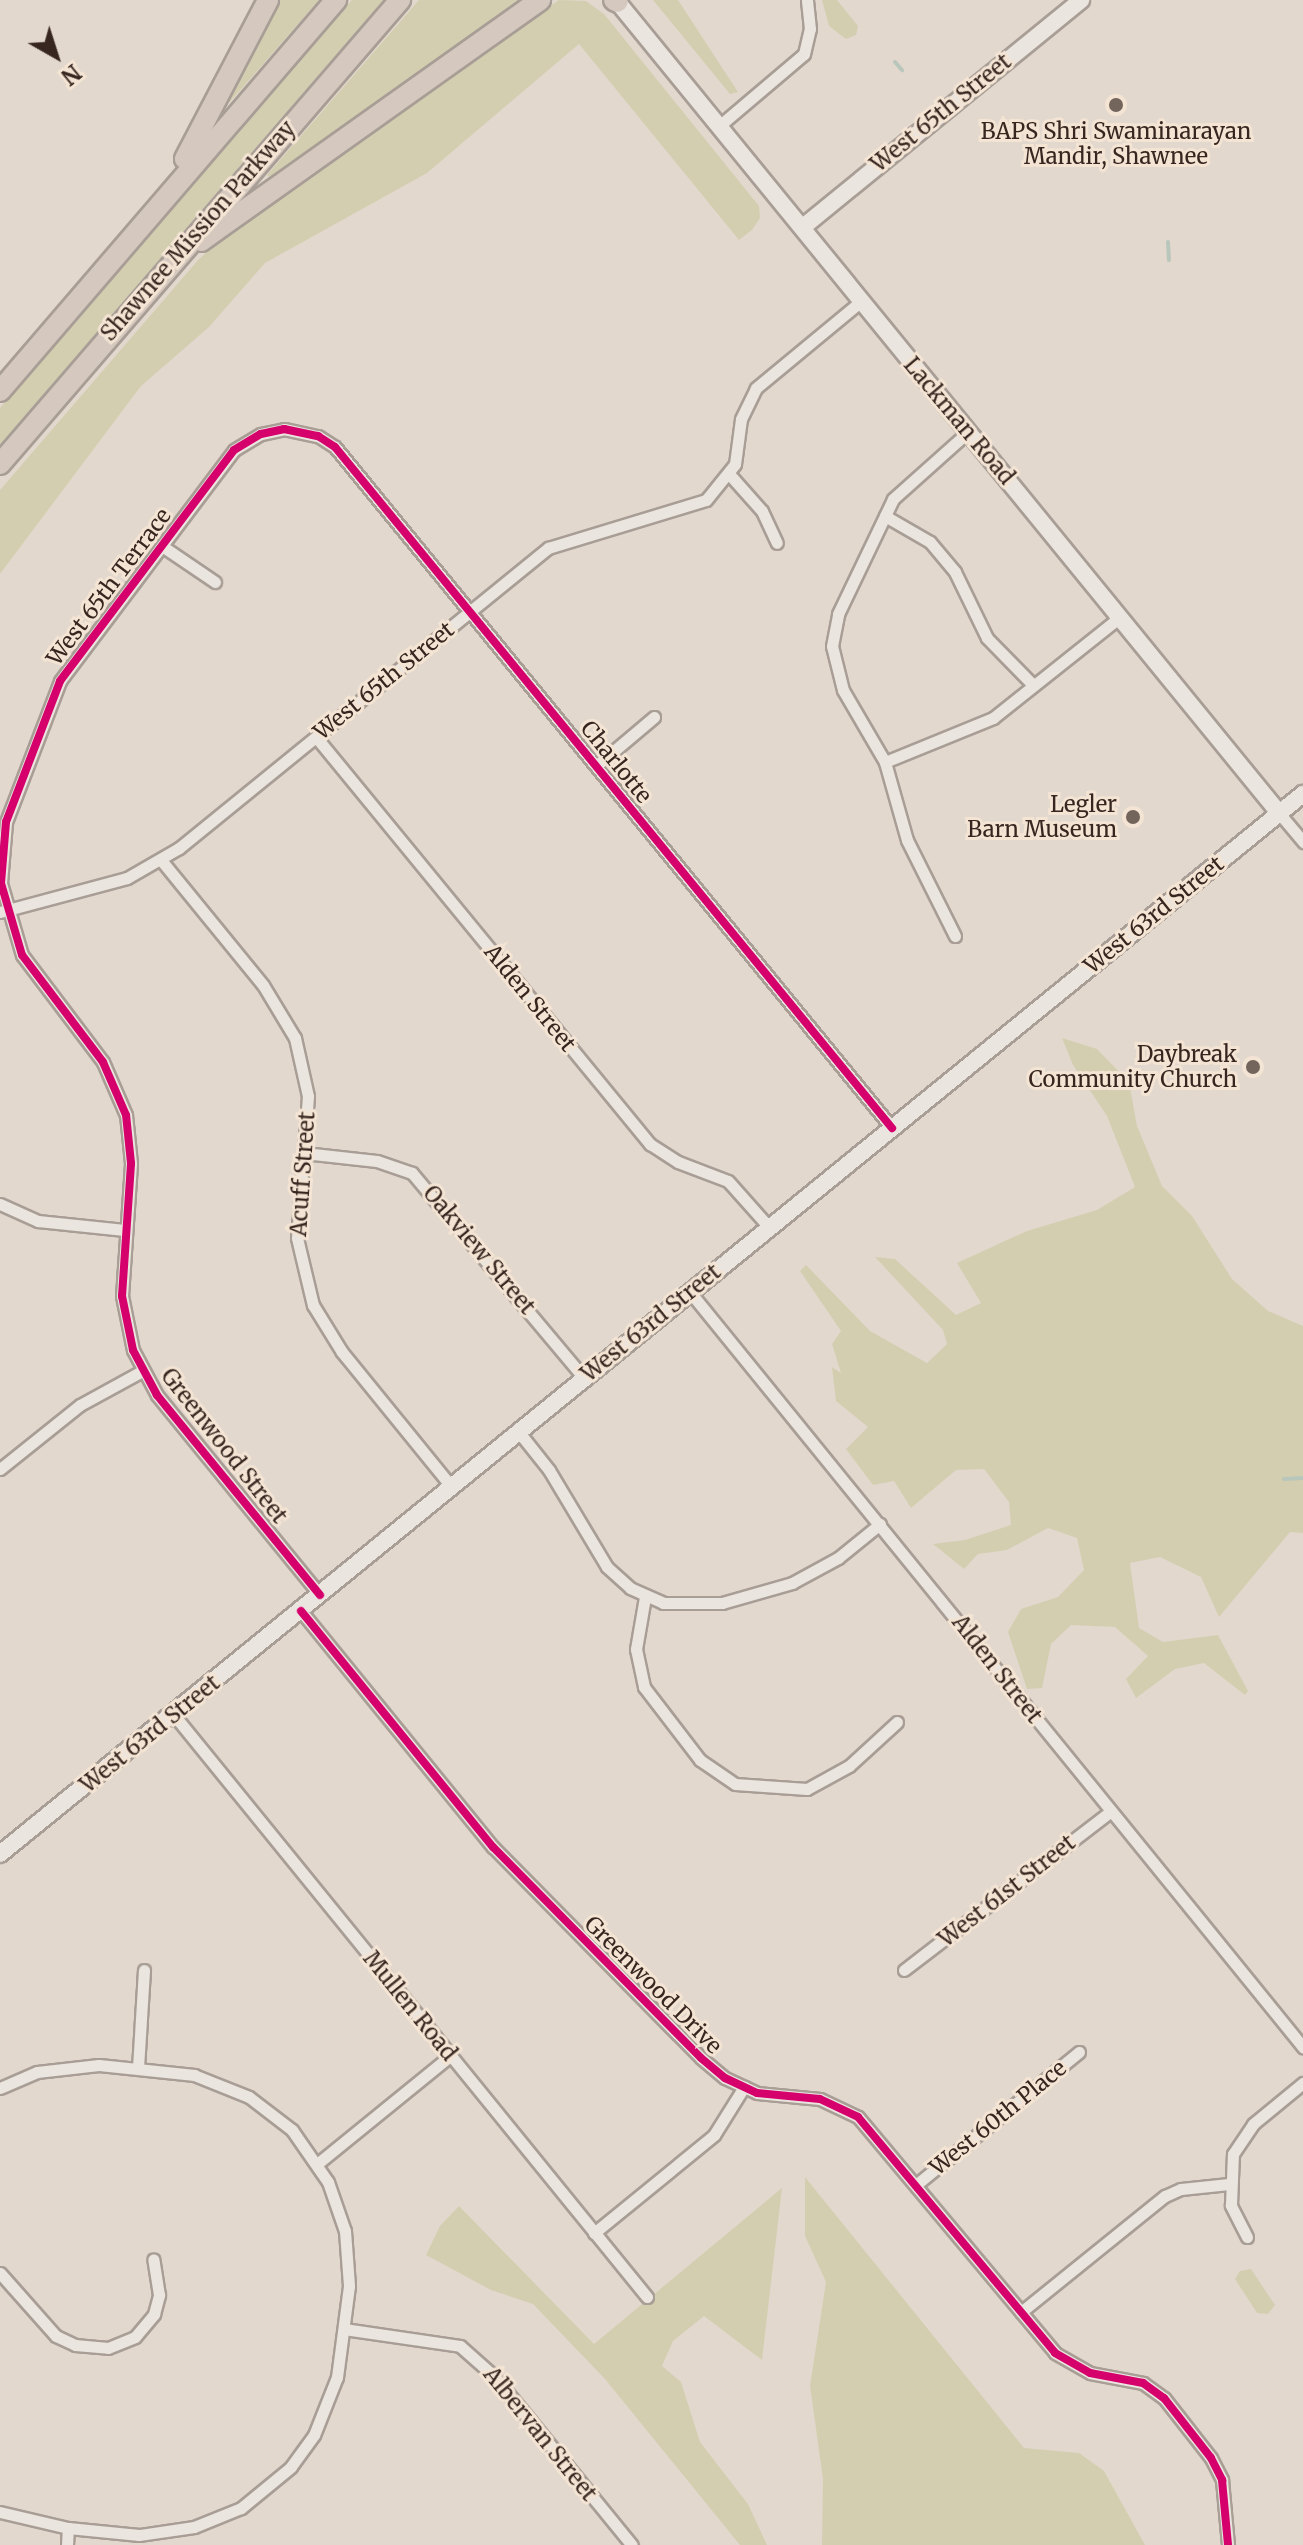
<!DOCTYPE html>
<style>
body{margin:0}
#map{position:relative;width:1303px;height:2545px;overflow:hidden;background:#e3d8cd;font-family:Merriweather,serif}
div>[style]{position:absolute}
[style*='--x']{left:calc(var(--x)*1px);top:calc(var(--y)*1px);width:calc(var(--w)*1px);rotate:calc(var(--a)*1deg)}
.green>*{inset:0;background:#d4ceb1}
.stream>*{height:4px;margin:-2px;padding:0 2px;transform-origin:2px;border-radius:2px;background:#b8c6bb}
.roads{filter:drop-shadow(2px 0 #a89e96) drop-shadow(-2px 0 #a89e96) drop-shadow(0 2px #a89e96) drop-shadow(0 -2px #a89e96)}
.street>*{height:11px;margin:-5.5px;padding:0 5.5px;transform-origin:5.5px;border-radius:5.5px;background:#ebe5df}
.secondary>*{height:16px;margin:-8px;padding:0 8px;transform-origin:8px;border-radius:8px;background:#ebe5df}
.highway>*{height:20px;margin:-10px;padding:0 10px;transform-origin:10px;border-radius:10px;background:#d5c8be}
.cycleway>*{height:8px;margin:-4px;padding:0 4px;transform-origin:4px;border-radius:4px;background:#d6006c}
.dots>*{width:22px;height:22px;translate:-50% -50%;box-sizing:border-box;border:4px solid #f3e4d4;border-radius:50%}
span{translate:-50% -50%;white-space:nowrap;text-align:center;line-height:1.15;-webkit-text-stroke:6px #f3e4d4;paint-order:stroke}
.street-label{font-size:22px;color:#36261f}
.poi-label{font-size:22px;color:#36261f}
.right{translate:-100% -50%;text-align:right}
.north{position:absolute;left:16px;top:16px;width:80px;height:80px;-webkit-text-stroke:6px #f3e4d4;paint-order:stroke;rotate:141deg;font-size:22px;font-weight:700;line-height:32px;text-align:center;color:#36261f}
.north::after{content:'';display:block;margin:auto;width:28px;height:36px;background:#36261f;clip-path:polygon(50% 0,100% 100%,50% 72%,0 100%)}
</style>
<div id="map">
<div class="green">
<i style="clip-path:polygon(275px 0,319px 0,230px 102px,225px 99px)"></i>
<i style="clip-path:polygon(352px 0,383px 0,0 445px,0 408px)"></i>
<i style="clip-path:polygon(419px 0,532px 0,273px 181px,267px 175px)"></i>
<i style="clip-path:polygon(559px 0,586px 1px,604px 14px,759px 206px,760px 218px,752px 230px,739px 240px,579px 44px,427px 173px,265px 263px,209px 327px,141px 386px,0 574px,0 490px,199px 259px,249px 215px)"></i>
<i style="clip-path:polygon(653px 0,678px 0,738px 92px,730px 94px)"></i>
<i style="clip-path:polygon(822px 0,837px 0,858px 26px,856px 35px,846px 39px,829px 26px)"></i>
<i style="clip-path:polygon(1062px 1038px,1097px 1049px,1129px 1082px,1137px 1126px,1162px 1186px,1192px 1216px,1232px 1279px,1268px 1311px,1303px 1326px,1303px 1533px,1290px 1532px,1219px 1617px,1201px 1577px,1160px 1557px,1130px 1563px,1139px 1628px,1163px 1642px,1218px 1635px,1248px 1691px,1245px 1695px,1204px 1663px,1175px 1669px,1136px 1698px,1126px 1679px,1148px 1656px,1115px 1627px,1071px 1625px,1051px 1644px,1042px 1688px,1027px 1689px,1008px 1632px,1021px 1609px,1058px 1597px,1084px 1570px,1077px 1538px,1048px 1528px,1007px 1550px,978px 1554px,964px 1569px,933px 1544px,965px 1540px,1011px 1525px,1009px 1502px,984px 1469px,956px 1470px,911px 1508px,894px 1481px,873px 1485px,846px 1449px,868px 1427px,836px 1401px,832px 1367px,841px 1373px,832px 1344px,841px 1331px,800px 1271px,806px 1265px,870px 1331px,927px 1363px,947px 1344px,943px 1330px,875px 1257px,895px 1259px,956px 1315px,981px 1303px,957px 1263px,1027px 1231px,1097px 1210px,1135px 1187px,1107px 1116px,1073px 1065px)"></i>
<i style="clip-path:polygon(805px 2177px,1024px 2448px,1079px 2453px,1104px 2471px,1145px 2545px,822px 2545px,823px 2479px,810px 2386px,826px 2282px,805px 2236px)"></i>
<i style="clip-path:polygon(782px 2188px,762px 2360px,704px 2316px,673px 2341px,662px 2366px,681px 2382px,700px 2442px,748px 2504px,767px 2545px,740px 2545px,605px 2379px,533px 2304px,491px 2290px,426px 2255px,440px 2226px,459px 2206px,594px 2344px)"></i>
<i style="clip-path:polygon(1251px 2269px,1275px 2305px,1268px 2314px,1257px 2313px,1235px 2279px,1240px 2271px)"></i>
</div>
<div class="stream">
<i style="--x:895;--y:62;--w:11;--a:49"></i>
<i style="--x:1168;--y:242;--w:18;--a:87"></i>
<i style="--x:1284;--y:1479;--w:19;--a:-3"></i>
</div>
<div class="roads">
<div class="street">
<i style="--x:719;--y:126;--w:111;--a:-40.3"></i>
<i style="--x:804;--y:54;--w:26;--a:-77"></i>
<i style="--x:810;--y:29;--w:29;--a:-96"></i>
<i style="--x:730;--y:475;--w:48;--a:48.4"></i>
<i style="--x:762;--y:511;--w:35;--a:65"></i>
<i style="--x:885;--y:516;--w:52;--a:30"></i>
<i style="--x:930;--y:542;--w:39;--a:50"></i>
<i style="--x:955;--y:572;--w:73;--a:64.1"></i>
<i style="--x:987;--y:638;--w:66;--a:45.6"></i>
<i style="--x:162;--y:546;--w:64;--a:34.2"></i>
<i style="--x:316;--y:737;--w:527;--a:50.63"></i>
<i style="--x:650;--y:1144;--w:33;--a:33"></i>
<i style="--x:678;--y:1162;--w:53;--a:20.8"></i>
<i style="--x:728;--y:1181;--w:62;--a:48.3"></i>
<i style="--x:885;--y:762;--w:117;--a:-22.2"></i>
<i style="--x:993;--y:718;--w:162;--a:-38.5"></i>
<i style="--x:596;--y:766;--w:76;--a:-40.2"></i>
<i style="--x:1279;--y:813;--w:38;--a:50"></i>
<i style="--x:161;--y:860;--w:161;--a:50.8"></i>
<i style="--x:263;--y:985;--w:62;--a:58.9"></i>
<i style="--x:295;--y:1038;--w:59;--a:77.4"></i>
<i style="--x:308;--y:1096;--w:142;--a:94.4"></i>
<i style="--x:297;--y:1238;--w:69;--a:76.6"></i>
<i style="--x:313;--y:1305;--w:55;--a:58.3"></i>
<i style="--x:342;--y:1352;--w:173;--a:50.9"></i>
<i style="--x:0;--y:912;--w:131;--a:-15"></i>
<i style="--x:127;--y:878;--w:60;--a:-30"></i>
<i style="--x:179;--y:848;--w:476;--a:-39.1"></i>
<i style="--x:548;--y:548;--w:165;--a:-16.9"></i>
<i style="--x:706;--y:500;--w:46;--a:-51.1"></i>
<i style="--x:735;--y:464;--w:45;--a:-82.4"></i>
<i style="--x:741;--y:419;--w:34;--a:-64"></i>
<i style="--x:756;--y:388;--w:135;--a:-39.6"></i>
<i style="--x:955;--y:936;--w:107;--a:-116.6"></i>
<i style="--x:907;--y:840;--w:81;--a:-105.8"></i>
<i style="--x:885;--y:762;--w:83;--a:-120.3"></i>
<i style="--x:843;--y:690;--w:45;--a:-104"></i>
<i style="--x:832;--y:646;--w:33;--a:-79"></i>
<i style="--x:838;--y:614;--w:127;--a:-64.4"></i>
<i style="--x:893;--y:499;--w:101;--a:-41.8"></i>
<i style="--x:304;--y:1153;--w:73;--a:6.3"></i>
<i style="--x:377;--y:1161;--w:37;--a:19"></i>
<i style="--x:412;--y:1173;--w:268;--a:50"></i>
<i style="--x:0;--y:1204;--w:42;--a:24.1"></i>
<i style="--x:38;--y:1221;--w:87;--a:5.9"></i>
<i style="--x:690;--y:1292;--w:973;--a:50.93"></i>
<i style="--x:518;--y:1431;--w:50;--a:51.5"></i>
<i style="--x:549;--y:1470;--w:113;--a:59.1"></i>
<i style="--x:607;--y:1567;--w:31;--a:42"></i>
<i style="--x:630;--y:1588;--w:36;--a:24"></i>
<i style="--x:663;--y:1603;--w:59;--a:0"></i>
<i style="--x:722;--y:1603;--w:73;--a:-15.9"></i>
<i style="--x:792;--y:1583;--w:52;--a:-28.5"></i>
<i style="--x:838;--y:1558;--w:54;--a:-39"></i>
<i style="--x:0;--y:1469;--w:102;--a:-38.7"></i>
<i style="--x:80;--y:1405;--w:71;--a:-28.7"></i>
<i style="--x:320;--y:1595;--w:258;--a:-129.2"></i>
<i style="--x:157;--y:1395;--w:51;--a:-118.1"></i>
<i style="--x:133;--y:1350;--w:55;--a:-101.5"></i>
<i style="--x:122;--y:1296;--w:133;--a:-86.1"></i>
<i style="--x:131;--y:1163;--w:48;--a:-95.9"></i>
<i style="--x:126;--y:1115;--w:58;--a:-113.5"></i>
<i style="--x:103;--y:1062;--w:134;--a:-127.1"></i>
<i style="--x:22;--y:955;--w:75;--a:-106.3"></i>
<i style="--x:1;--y:883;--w:61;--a:-85.3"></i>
<i style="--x:6;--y:822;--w:151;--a:-69"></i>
<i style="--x:60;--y:681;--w:289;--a:-53"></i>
<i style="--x:234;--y:450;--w:31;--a:-31"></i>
<i style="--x:261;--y:434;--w:24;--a:-12"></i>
<i style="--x:284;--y:429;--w:35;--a:12"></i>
<i style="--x:318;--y:436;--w:20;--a:33"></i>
<i style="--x:335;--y:447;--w:880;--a:50.72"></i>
<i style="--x:645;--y:1597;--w:53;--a:99.8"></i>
<i style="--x:636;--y:1649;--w:39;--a:78"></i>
<i style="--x:644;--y:1687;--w:92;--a:52.5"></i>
<i style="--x:700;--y:1760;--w:42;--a:34.4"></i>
<i style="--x:735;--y:1784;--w:72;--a:4"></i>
<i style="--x:807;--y:1789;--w:48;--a:-28.7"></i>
<i style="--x:849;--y:1766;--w:65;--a:-42.5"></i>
<i style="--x:301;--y:1611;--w:304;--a:50.9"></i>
<i style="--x:493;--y:1847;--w:296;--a:45.4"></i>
<i style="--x:701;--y:2058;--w:31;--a:40"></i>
<i style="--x:725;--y:2078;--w:35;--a:25"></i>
<i style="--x:757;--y:2093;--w:63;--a:5.4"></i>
<i style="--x:820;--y:2099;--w:42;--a:25.3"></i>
<i style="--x:858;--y:2117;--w:307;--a:50.1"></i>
<i style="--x:1055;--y:2353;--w:40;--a:29.7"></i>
<i style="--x:1090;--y:2373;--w:54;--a:10.7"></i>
<i style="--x:1143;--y:2383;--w:26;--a:36"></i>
<i style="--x:1164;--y:2398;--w:76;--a:51.9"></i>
<i style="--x:1211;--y:2458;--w:25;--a:63"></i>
<i style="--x:1222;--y:2480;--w:65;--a:84.7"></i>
<i style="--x:174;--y:1715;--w:750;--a:50.9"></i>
<i style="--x:904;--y:1970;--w:260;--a:-37.5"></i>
<i style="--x:138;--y:2068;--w:98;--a:-86.5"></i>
<i style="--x:0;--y:2088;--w:40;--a:-23.4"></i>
<i style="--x:37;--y:2072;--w:62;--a:-6.4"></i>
<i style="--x:99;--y:2065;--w:96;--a:6"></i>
<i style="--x:194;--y:2075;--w:59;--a:21.8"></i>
<i style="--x:249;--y:2097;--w:54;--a:37.5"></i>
<i style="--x:292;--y:2130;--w:63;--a:55.3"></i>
<i style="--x:328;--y:2182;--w:52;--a:70.9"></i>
<i style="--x:345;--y:2231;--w:55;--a:85.8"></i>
<i style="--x:349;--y:2286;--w:92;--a:97.5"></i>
<i style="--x:337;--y:2377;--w:62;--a:111.6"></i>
<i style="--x:314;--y:2435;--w:39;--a:126"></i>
<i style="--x:291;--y:2467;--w:65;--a:140.6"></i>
<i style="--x:241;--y:2508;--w:51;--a:158"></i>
<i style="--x:194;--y:2527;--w:56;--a:171.7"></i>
<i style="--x:139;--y:2535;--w:71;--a:-174.4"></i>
<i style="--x:68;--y:2528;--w:70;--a:-166.8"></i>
<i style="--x:317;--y:2164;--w:171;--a:-39.1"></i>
<i style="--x:917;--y:2184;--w:209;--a:-39.2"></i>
<i style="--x:594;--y:2233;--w:155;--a:-39.2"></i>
<i style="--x:714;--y:2135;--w:57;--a:-58"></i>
<i style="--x:1247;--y:2237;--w:36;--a:-117"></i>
<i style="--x:1231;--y:2205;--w:51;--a:-87.8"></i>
<i style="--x:1233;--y:2154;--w:36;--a:-56"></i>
<i style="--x:1253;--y:2124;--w:65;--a:-39.4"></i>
<i style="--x:0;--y:2273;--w:84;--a:48.4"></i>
<i style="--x:56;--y:2336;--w:21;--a:25"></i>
<i style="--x:75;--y:2345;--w:33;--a:5"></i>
<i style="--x:108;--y:2348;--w:29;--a:-22"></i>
<i style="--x:135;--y:2337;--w:30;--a:-50"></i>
<i style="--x:154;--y:2314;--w:20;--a:-75"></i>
<i style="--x:159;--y:2295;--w:36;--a:-99"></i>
<i style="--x:1021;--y:2312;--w:185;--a:-38.9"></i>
<i style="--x:1165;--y:2196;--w:17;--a:-24"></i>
<i style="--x:1181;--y:2189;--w:48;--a:-5.9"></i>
<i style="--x:344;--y:2329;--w:117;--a:8.3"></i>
<i style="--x:460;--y:2346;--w:45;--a:41.4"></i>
<i style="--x:494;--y:2376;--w:218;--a:50.8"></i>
<i style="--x:67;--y:2545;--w:17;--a:-87"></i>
</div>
<div class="secondary">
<i style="--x:616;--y:0;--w:1049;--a:50.8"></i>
<i style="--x:803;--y:227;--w:359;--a:-39.2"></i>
<i style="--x:0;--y:1854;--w:1680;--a:-39.13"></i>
</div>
<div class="highway">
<i style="--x:614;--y:0;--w:4;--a:27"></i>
<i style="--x:185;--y:159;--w:179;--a:-62.4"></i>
<i style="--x:201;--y:241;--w:416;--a:-35.4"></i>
<i style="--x:0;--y:391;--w:516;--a:-49.33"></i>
<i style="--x:0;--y:464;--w:613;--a:-49.24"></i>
</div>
</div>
<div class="cycleway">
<i style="--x:320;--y:1595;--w:258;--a:-129.2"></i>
<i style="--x:157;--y:1395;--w:51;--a:-118.1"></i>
<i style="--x:133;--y:1350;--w:55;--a:-101.5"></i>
<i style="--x:122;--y:1296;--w:133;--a:-86.1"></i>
<i style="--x:131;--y:1163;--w:48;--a:-95.9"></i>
<i style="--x:126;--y:1115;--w:58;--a:-113.5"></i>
<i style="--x:103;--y:1062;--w:134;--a:-127.1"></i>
<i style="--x:22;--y:955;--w:75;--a:-106.3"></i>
<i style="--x:1;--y:883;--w:61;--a:-85.3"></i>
<i style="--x:6;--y:822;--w:151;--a:-69"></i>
<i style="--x:60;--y:681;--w:289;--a:-53"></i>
<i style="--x:234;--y:450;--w:31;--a:-31"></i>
<i style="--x:261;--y:434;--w:24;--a:-12"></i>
<i style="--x:284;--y:429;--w:35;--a:12"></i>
<i style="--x:318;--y:436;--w:20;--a:33"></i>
<i style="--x:335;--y:447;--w:880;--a:50.72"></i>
<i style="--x:301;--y:1611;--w:304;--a:50.9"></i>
<i style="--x:493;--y:1847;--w:296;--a:45.4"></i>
<i style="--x:701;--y:2058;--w:31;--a:40"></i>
<i style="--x:725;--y:2078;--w:35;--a:25"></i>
<i style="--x:757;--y:2093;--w:63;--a:5.4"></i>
<i style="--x:820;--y:2099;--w:42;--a:25.3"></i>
<i style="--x:858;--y:2117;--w:307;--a:50.1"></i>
<i style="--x:1055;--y:2353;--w:40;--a:29.7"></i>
<i style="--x:1090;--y:2373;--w:54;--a:10.7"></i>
<i style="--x:1143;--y:2383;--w:26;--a:36"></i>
<i style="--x:1164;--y:2398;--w:76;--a:51.9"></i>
<i style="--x:1211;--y:2458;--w:25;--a:63"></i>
<i style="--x:1222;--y:2480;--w:65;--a:84.7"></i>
</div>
<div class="dots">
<i style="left:1116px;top:105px;background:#73645c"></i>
<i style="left:1133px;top:817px;background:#73645c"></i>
<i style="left:1253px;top:1067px;background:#73645c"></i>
</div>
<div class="street-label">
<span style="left:941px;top:113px;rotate:-39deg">West 65th Street</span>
<span style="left:198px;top:231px;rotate:-49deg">Shawnee Mission Parkway</span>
<span style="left:959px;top:421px;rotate:50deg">Lackman Road</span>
<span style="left:109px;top:587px;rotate:-53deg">West 65th Terrace</span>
<span style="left:384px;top:681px;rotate:-39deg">West 65th Street</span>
<span style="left:616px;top:762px;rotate:51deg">Charlotte</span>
<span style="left:1154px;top:915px;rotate:-39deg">West 63rd Street</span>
<span style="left:530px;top:998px;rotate:51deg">Alden Street</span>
<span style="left:303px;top:1174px;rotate:-86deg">Acuff Street</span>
<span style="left:479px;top:1250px;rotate:50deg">Oakview Street</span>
<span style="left:651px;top:1323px;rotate:-39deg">West 63rd Street</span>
<span style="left:224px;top:1446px;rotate:52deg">Greenwood Street</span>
<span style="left:997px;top:1669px;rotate:52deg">Alden Street</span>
<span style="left:150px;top:1734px;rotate:-39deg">West 63rd Street</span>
<span style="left:1007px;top:1891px;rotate:-38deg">West 61st Street</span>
<span style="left:653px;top:1985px;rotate:45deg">Greenwood Drive</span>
<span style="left:410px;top:2006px;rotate:51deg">Mullen Road</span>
<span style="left:998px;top:2118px;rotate:-39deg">West 60th Place</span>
<span style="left:540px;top:2434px;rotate:51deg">Albervan Street</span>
</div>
<div class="poi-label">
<span style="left:1116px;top:144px">BAPS Shri Swaminarayan<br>Mandir, Shawnee</span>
<span class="right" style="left:1117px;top:817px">Legler<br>Barn Museum</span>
<span class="right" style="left:1237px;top:1067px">Daybreak<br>Community Church</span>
</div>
<div class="north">N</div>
</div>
